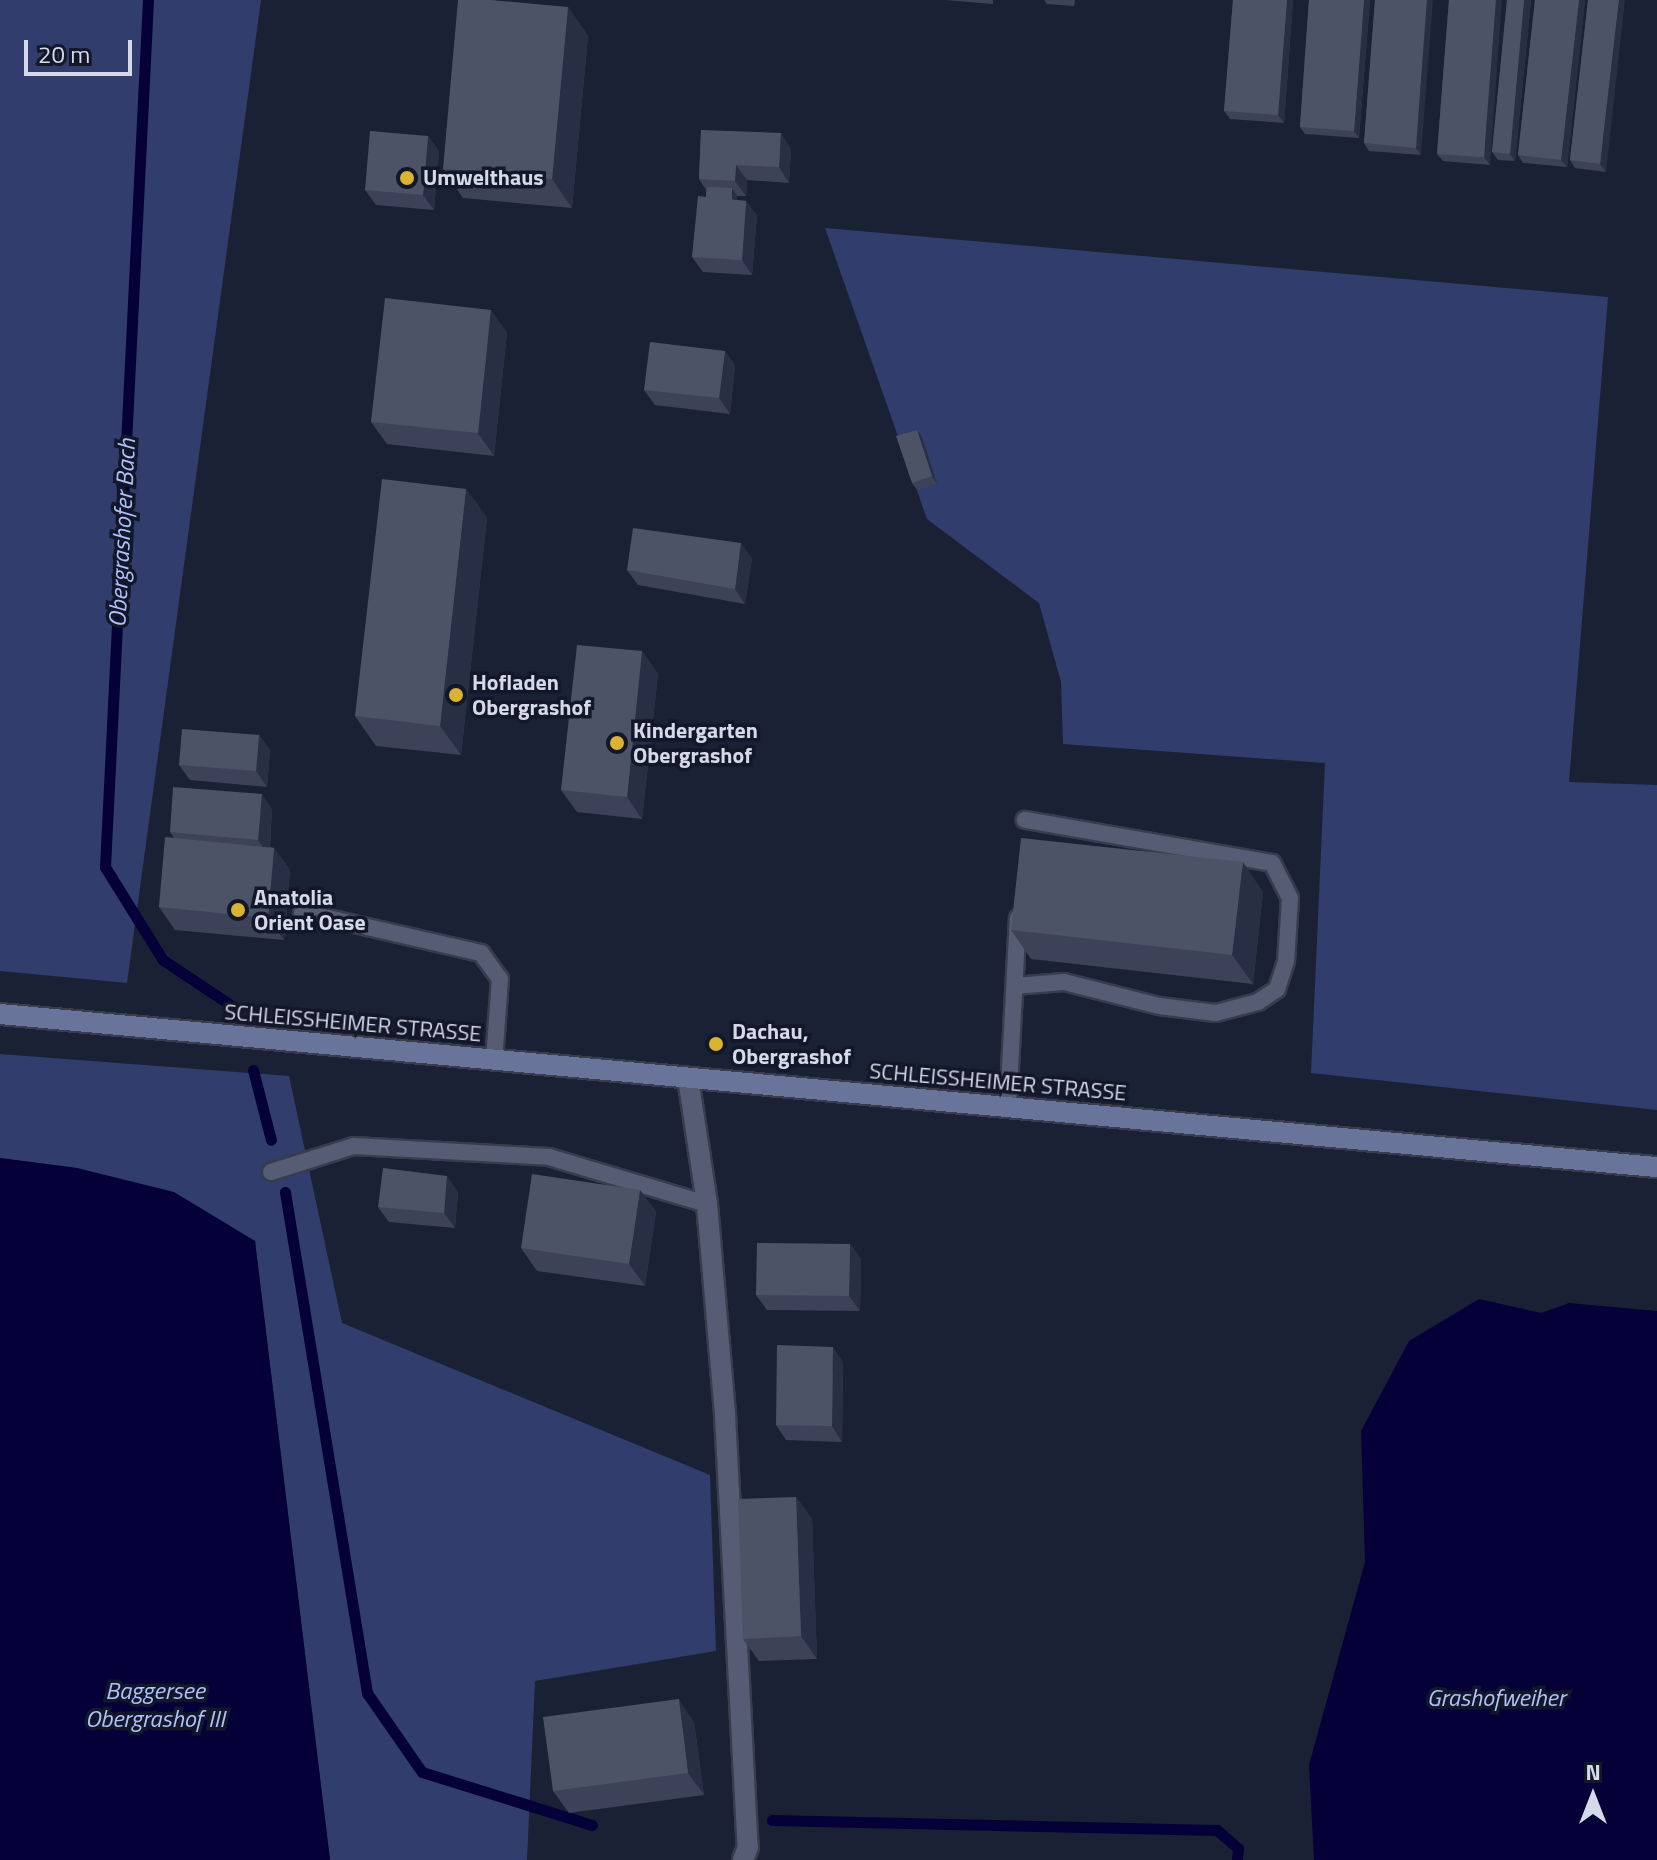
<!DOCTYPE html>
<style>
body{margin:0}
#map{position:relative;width:1657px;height:1860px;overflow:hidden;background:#1b2135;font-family:"Titillium Web",sans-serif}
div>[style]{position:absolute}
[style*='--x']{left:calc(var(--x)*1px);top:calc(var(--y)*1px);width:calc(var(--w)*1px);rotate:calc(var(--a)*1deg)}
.green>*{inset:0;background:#313d6c}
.water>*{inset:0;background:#050038}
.stream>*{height:11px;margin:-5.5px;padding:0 5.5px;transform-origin:5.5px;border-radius:5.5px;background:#050038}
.roads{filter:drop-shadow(2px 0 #383c4d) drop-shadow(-2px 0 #383c4d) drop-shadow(0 2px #383c4d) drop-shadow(0 -2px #383c4d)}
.service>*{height:16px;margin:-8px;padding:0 8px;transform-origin:8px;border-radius:8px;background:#555c73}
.minor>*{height:20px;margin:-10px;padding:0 10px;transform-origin:10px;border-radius:10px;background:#555c73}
.secondary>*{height:20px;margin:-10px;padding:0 10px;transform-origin:10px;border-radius:10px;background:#69749a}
.wall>*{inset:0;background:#3d4258}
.shaded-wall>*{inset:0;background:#282e43}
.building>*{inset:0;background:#4d5367}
.dots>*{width:22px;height:22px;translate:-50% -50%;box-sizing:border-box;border:4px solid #12172a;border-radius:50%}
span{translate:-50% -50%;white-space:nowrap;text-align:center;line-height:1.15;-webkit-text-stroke:7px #12172a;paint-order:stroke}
.poi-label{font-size:22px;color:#d6dae8;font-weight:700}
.left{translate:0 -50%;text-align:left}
.street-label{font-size:22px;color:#d6dae8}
.water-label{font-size:24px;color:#b1c1fa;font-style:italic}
.north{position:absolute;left:1553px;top:1756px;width:80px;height:80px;-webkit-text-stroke:6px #12172a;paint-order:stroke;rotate:0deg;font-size:22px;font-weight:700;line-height:32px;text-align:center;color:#d6dae8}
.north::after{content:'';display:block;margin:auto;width:28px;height:36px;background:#d6dae8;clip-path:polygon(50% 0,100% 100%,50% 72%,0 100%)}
.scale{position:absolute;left:24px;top:40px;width:108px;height:36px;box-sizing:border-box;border:4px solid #d6dae8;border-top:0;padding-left:10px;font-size:24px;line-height:28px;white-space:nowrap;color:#d6dae8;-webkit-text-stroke:6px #12172a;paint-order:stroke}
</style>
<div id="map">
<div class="green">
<i style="clip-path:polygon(0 0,261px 0,127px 983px,0 971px)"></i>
<i style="clip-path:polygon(825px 228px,1608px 297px,1569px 782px,1657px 785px,1657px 1110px,1311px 1073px,1325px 763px,1063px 744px,1061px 682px,1039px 603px,927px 519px)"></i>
<i style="clip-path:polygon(0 1054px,289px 1076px,342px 1323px,710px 1475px,716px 1651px,535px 1681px,527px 1860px,330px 1860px,255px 1241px,77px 1168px,0 1158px)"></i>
</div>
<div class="water">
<i style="clip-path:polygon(0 1158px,77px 1168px,174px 1192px,255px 1241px,330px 1860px,0 1860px)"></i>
<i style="clip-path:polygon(1479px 1299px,1541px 1313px,1569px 1303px,1657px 1311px,1657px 1860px,1314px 1860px,1309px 1765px,1365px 1562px,1361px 1431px,1409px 1341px)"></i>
</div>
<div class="stream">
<i style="--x:148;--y:0;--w:868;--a:92.84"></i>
<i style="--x:105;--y:867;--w:110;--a:58.1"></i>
<i style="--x:163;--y:960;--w:90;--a:33.7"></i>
<i style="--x:253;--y:1070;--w:72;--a:75.6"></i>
<i style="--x:285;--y:1192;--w:508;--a:80.7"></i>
<i style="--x:367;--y:1693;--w:96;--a:55.2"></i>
<i style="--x:422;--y:1772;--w:178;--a:17.3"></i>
<i style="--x:772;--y:1820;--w:445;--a:1.3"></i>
<i style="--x:1217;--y:1830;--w:28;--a:41"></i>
<i style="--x:1238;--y:1848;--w:12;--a:95"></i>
</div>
<div class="roads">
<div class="service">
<i style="--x:302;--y:912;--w:184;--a:12.9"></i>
<i style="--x:481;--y:953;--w:32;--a:54"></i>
<i style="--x:500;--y:979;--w:82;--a:94.2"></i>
<i style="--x:1015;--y:986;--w:49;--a:-4.7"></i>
<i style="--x:1064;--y:982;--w:98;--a:14.2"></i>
<i style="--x:1159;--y:1006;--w:57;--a:7"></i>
<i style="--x:1216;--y:1013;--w:43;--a:-14.7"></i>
<i style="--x:1258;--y:1002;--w:23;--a:-34"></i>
<i style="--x:1277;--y:989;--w:28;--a:-72"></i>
<i style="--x:1286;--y:962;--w:64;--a:-86.4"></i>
<i style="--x:1290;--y:898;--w:39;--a:-117"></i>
<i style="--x:1272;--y:863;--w:251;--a:-170.1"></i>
<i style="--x:1008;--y:1107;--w:189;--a:-87"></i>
<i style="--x:271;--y:1172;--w:87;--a:-17.4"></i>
<i style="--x:354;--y:1146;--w:195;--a:3.2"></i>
<i style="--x:549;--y:1157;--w:165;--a:16.6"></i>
</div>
<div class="minor">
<i style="--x:688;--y:1078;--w:127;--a:81.4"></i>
<i style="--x:707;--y:1204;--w:212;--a:85.1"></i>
<i style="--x:725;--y:1415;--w:433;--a:87"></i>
<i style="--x:748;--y:1847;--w:14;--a:111"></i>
</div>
<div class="secondary">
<i style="--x:0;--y:1014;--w:1664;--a:5.28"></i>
</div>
</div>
<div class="wall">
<i style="clip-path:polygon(944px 0,993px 0,993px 4px)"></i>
<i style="clip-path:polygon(1044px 0,1075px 0,1074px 6px,1047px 4px)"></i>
<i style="clip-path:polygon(1233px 0,1293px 0,1284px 123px,1230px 119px,1224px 111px)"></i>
<i style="clip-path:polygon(1309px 0,1370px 0,1359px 138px,1305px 134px,1300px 127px)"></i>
<i style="clip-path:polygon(1375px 0,1421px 155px,1369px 151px,1364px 143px)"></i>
<i style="clip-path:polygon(1449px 0,1490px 165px,1443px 161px,1437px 154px)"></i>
<i style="clip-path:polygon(1507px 0,1531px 0,1515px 161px,1498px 160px,1492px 152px)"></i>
<i style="clip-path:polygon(1535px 0,1585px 0,1567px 167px,1523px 163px,1518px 155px)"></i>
<i style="clip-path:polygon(1588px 0,1606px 172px,1575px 168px,1570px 160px)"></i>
<i style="clip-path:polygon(568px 7px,588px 36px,572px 208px,463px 198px,443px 169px)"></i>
<i style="clip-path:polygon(701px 130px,791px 149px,789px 183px,747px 180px,746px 196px,737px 196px,737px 200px,746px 201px,757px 216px,752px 275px,703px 272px,692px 257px,706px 197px,706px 190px,699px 179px)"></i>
<i style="clip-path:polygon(428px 136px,439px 151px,434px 210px,376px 205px,365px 190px)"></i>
<i style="clip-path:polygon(507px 332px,494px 456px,387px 444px,371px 422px)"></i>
<i style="clip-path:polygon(725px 351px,735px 366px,730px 414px,655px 405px,644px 390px)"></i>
<i style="clip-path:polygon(922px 437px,937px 484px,917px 490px,912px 483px)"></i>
<i style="clip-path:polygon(466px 489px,487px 518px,461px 755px,376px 746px,355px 716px)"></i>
<i style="clip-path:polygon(752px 558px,745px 604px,638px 585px,627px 570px)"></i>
<i style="clip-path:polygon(642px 651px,658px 674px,642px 819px,577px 812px,561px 790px)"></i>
<i style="clip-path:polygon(259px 735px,270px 750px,267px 787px,190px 780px,179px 765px)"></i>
<i style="clip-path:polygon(272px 809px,270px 847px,274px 848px,290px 870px,284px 940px,175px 930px,159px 907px,174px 838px,170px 832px)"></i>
<i style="clip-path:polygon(1263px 892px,1253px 984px,1031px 959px,1011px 930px)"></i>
<i style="clip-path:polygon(640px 1190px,656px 1212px,645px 1286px,537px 1271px,521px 1248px)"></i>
<i style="clip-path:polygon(458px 1192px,455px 1228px,389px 1222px,378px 1207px)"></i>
<i style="clip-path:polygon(850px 1244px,861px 1259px,860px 1311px,767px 1310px,756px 1295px)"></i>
<i style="clip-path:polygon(843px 1362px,842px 1442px,786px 1440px,776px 1425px)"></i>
<i style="clip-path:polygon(796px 1497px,812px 1519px,817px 1659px,759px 1661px,743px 1639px)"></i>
<i style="clip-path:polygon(694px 1722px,704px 1795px,569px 1813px,553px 1791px)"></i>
</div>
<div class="shaded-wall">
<i style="clip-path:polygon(1287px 0,1293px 0,1284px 123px,1278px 115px)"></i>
<i style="clip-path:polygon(1364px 0,1370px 0,1359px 138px,1354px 131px)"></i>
<i style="clip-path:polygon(1427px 0,1433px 0,1421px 155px,1416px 148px)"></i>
<i style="clip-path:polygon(1496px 0,1502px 0,1490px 165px,1484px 157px)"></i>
<i style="clip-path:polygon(1524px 0,1531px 0,1515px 161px,1510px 154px)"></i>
<i style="clip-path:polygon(1579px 0,1585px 0,1567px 167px,1561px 160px)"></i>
<i style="clip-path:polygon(1619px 0,1625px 0,1606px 172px,1600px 164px)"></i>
<i style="clip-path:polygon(568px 7px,588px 36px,572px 208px,552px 179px)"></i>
<i style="clip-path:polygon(781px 133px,791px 149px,789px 183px,779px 167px)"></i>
<i style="clip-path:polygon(428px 136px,439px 151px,434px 210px,423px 195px)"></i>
<i style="clip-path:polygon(736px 165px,747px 180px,746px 196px,735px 181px)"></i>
<i style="clip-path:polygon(732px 188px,737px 196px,737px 214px,731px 206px)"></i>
<i style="clip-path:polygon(746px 201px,757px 216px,752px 275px,742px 260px)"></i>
<i style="clip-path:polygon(491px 310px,507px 332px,494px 456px,478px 433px)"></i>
<i style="clip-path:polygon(725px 351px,735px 366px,730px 414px,719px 398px)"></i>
<i style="clip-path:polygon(917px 430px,922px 437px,937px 484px,932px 476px)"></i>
<i style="clip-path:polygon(466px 489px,487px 518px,461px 755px,440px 726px)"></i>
<i style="clip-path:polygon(741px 543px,752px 558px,745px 604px,735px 589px)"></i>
<i style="clip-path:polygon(642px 651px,658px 674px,642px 819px,627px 797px)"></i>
<i style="clip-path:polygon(259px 735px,270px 750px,267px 787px,256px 771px)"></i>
<i style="clip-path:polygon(262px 794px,272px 809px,269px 855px,258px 840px)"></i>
<i style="clip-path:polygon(274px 848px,290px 870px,284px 940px,268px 918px)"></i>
<i style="clip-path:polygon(1243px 862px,1263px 892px,1253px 984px,1232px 955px)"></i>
<i style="clip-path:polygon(447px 1176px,458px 1192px,455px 1228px,444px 1213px)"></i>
<i style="clip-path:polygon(640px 1190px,656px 1212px,645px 1286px,629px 1264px)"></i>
<i style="clip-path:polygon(850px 1244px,861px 1259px,860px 1311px,849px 1296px)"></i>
<i style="clip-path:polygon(833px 1347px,843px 1362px,842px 1442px,832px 1426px)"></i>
<i style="clip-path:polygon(796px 1497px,812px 1519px,817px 1659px,801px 1636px)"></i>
<i style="clip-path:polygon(679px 1699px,694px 1722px,704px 1795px,688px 1773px)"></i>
</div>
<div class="building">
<i style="clip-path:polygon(458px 0,491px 0,568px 7px,552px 179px,443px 169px)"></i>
<i style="clip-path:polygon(1233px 0,1287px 0,1278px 115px,1224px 111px)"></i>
<i style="clip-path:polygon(1309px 0,1364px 0,1354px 131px,1300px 127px)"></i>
<i style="clip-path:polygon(1375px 0,1427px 0,1416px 148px,1364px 143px)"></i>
<i style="clip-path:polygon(1449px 0,1496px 0,1484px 157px,1437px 154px)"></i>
<i style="clip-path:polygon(1507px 0,1524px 0,1510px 154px,1492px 152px)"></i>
<i style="clip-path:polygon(1535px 0,1579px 0,1561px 160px,1518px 155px)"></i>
<i style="clip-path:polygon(1588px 0,1619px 0,1600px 164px,1570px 160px)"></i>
<i style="clip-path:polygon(701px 130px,781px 133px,779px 167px,736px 165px,735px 181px,699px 179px)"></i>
<i style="clip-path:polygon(370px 131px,428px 136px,423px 195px,365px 190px)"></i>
<i style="clip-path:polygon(707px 187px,732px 188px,732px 200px,706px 197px)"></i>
<i style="clip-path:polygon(698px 196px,746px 201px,742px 260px,692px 257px)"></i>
<i style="clip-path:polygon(385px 298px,491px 310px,478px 433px,371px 422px)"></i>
<i style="clip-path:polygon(650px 342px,725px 351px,719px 398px,644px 390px)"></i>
<i style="clip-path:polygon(917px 430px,932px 476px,912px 483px,896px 436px)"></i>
<i style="clip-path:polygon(382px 479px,466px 489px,440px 726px,355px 716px)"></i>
<i style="clip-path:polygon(633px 528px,741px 543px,735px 589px,627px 570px)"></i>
<i style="clip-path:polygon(577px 645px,642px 651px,627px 797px,561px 790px)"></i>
<i style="clip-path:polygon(182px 729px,259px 735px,256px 771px,179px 765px)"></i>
<i style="clip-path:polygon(173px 787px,262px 794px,258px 840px,170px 832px)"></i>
<i style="clip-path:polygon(165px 837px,274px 848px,268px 918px,159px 907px)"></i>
<i style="clip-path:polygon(1021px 838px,1243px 862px,1232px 955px,1011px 930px)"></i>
<i style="clip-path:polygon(383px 1168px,447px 1176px,444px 1213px,378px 1207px)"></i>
<i style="clip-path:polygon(532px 1174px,640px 1190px,629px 1264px,521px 1248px)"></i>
<i style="clip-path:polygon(757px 1243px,850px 1244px,849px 1296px,756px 1295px)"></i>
<i style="clip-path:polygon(777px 1345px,833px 1347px,832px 1426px,776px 1425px)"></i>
<i style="clip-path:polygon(796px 1497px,801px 1636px,743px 1639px,738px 1499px)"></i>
<i style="clip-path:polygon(679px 1699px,688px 1773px,553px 1791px,543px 1717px)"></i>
</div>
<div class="dots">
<i style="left:407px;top:178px;background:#d9b434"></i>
<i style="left:456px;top:695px;background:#d9b434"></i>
<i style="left:617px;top:743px;background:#d9b434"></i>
<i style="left:238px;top:910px;background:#d9b434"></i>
<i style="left:716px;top:1044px;background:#d9b434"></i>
</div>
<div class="poi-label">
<span class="left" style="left:423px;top:178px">Umwelthaus</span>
<span class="left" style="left:472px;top:695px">Hofladen<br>Obergrashof</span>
<span class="left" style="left:633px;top:743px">Kindergarten<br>Obergrashof</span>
<span class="left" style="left:254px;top:910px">Anatolia<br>Orient Oase</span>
<span class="left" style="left:732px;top:1044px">Dachau,<br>Obergrashof</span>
</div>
<div class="street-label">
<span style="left:353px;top:1023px;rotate:5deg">SCHLEISSHEIMER STRASSE</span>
<span style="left:998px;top:1082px;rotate:5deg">SCHLEISSHEIMER STRASSE</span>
</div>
<div class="water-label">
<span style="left:122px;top:533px;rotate:-87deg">Obergrashofer Bach</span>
<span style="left:155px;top:1705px">Baggersee<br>Obergrashof III</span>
<span style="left:1496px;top:1698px">Grashofweiher</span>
</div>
<div class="north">N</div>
<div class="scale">20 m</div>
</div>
